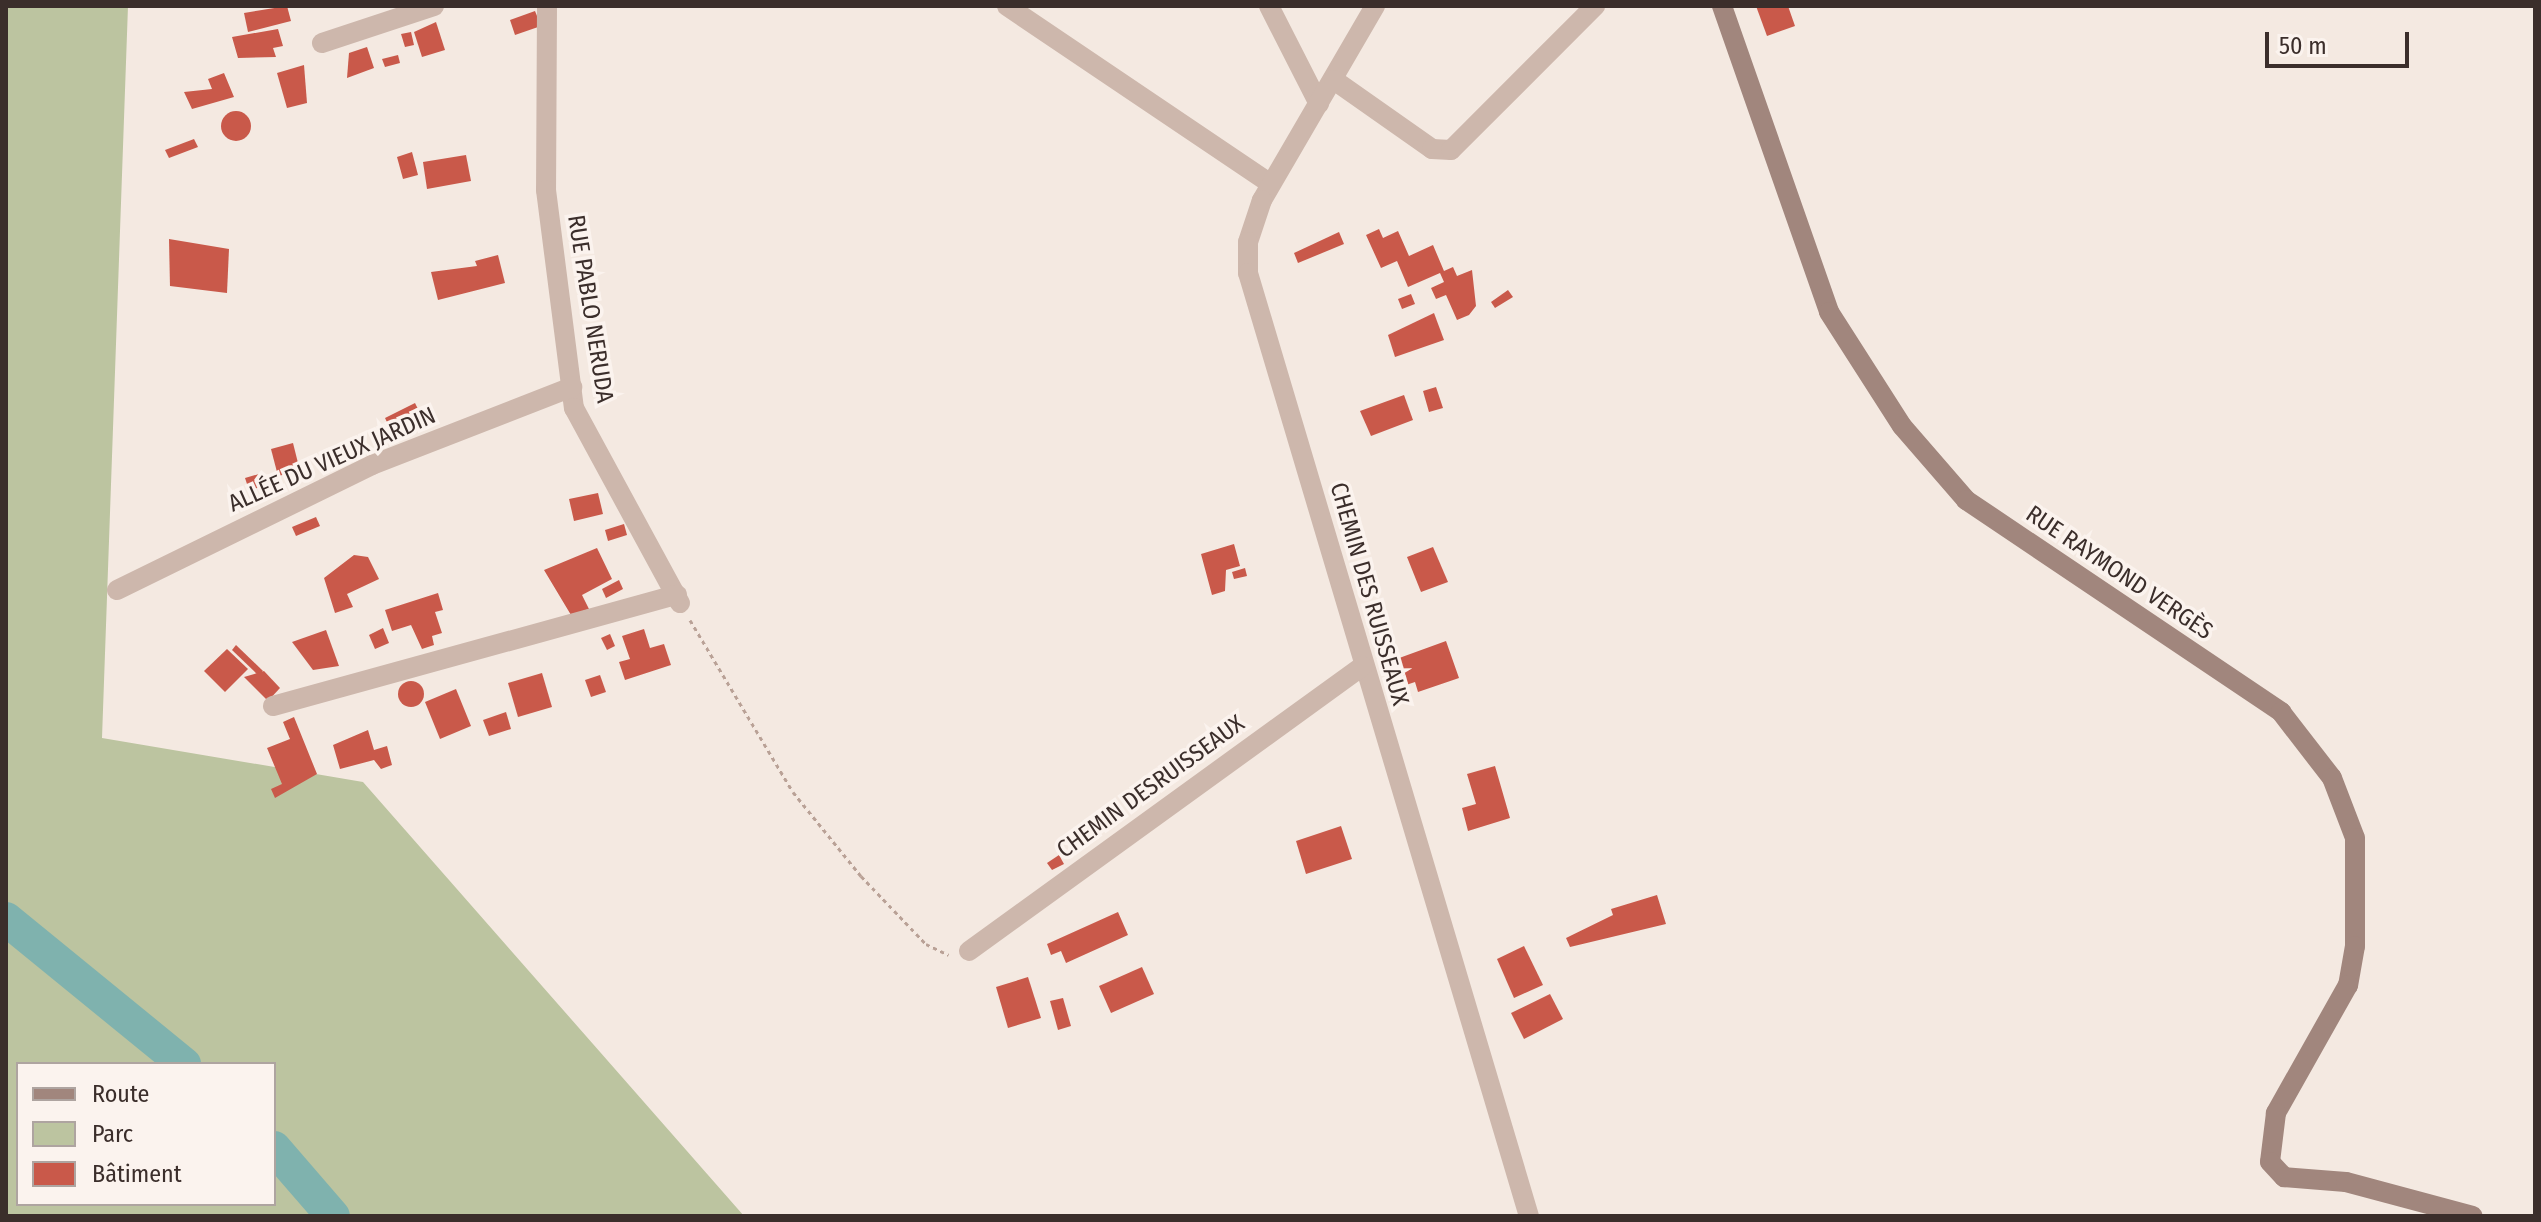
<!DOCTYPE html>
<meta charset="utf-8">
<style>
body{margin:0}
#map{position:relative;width:2541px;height:1222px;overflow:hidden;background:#f4e9e1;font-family:"Fira Sans Condensed",sans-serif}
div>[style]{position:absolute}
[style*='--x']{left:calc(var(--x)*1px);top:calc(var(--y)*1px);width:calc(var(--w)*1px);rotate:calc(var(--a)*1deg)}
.green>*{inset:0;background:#bcc4a0}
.river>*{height:34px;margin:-17px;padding:0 17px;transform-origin:17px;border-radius:17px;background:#7fb2ae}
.building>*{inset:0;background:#c9594a}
.round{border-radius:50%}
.path>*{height:3px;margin-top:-1.5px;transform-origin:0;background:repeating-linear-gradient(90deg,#b9a196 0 4px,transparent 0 8px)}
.minor>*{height:20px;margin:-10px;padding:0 10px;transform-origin:10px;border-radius:10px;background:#cdb7ac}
.secondary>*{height:20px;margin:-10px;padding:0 10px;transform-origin:10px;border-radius:10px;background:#a1867d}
span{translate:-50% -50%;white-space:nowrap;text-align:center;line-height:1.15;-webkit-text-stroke:7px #fbf3ee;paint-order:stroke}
.street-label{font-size:24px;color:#3b2e2b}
.frame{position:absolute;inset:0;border:8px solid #3b2e2b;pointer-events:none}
.legend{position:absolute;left:16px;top:1062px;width:260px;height:144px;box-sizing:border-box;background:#fbf3ee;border:2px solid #aea4a0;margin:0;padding:10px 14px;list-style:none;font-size:24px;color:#3b2e2b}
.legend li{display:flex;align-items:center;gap:16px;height:40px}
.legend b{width:40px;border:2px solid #aea4a0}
.scale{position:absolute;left:2265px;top:32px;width:144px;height:36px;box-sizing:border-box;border:4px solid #3b2e2b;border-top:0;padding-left:10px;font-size:24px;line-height:28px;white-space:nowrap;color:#3b2e2b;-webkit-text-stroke:6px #fbf3ee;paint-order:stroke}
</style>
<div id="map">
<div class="green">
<i style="clip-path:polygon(evenodd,6px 6px,128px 6px,102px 738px,363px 782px,744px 1216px,6px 1216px,6px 6px,18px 1064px,274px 1064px,274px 1204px,18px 1204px,18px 1064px)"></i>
</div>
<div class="river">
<i style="--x:6;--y:919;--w:230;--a:39.2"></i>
<i style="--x:274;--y:1148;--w:90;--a:49.1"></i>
</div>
<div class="building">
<i style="clip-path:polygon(287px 6px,291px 21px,248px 32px,244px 13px)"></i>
<i style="clip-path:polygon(1756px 6px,1788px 6px,1795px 26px,1767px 36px)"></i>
<i style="clip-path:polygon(535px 11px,541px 26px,515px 35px,510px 20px)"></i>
<i style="clip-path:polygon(436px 22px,445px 50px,422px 57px,414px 32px)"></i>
<i style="clip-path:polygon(278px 29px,283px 46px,273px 48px,276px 57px,238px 58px,232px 37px)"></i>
<i style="clip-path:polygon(411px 32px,414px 45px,405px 47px,401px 34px)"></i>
<i style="clip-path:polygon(367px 47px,374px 68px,347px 78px,349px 53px)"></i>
<i style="clip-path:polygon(398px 55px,400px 63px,385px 67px,382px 59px)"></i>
<i style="clip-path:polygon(304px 65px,307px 103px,287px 108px,277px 73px)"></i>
<i style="clip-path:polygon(224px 73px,234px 97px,192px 109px,184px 92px,212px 89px,208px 79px)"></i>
<i class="round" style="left:221px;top:111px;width:30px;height:30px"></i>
<i style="clip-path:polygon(194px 139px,198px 147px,169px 158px,165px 150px)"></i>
<i style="clip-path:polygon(412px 152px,418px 175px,403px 179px,397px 157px)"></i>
<i style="clip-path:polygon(466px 155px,471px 181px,427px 189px,423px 162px)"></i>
<i style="clip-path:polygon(1379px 229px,1383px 238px,1398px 231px,1409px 256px,1433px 245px,1444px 271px,1453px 267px,1457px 276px,1472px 270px,1476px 306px,1469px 315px,1457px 320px,1446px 295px,1436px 299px,1431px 288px,1444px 282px,1440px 273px,1408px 287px,1397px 261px,1381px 268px,1366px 235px)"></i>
<i style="clip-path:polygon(1339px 232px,1344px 244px,1298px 263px,1294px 253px)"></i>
<i style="clip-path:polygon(169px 239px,229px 249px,227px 293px,170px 286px)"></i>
<i style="clip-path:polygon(498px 255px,505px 283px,438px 300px,431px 272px,477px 266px,475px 261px)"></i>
<i style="clip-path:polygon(1508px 290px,1513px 297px,1495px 308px,1491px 302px)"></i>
<i style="clip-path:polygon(1411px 294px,1415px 304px,1402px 309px,1398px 299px)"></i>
<i style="clip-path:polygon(1434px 313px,1444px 340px,1395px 357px,1388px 335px)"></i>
<i style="clip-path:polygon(1436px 387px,1443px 408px,1429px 412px,1423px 391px)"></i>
<i style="clip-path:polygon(1404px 395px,1413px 420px,1371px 436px,1360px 411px)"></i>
<i style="clip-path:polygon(415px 403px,420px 413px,410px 418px,417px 431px,396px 441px,385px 418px)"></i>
<i style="clip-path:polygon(293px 443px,300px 471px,278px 476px,271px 449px)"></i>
<i style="clip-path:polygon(259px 474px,262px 487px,249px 490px,245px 478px)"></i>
<i style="clip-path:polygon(598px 493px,603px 514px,574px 521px,569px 499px)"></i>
<i style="clip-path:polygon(316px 517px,320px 526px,296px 536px,292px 527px)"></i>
<i style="clip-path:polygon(624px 524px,627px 535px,608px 541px,605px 530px)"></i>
<i style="clip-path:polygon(1234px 544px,1240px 566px,1226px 570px,1225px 591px,1212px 595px,1201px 554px)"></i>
<i style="clip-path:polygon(1433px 547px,1448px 582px,1421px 592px,1407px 557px)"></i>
<i style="clip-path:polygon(597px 548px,612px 579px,582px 595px,589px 609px,571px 615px,544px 570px)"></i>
<i style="clip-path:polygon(354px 555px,368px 557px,379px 579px,347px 594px,353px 607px,335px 613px,324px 578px)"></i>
<i style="clip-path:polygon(1245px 568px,1247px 576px,1234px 579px,1232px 572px)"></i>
<i style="clip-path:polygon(619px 580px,623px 589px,606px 598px,602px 589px)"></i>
<i style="clip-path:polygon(438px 593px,443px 610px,435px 612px,442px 633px,432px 636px,434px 645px,422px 649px,411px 625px,392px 631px,385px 610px)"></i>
<i style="clip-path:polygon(383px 628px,389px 643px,375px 649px,369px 635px)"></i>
<i style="clip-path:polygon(644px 629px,650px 648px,664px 644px,671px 665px,625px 680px,619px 662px,630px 659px,622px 636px)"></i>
<i style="clip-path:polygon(326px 630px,339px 666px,313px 670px,292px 642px)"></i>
<i style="clip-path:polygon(610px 634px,615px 646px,607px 650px,601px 638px)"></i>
<i style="clip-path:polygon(1446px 641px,1459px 678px,1418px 692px,1415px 682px,1400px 687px,1391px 661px)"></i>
<i style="clip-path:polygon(236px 645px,263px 671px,258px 675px,232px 650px)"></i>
<i style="clip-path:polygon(227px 649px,248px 669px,225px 692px,204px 671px)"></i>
<i style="clip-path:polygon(264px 671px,280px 688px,268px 701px,244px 677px)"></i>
<i style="clip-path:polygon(542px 673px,552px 707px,518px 717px,508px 683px)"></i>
<i style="clip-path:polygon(600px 675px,606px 692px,591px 697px,585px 680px)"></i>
<i class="round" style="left:398px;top:681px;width:26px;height:26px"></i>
<i style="clip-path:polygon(456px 689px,471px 726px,440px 739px,425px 702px)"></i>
<i style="clip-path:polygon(506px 712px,511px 729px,489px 736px,483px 720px)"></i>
<i style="clip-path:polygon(294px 717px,317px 774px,275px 798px,271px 789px,282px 784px,267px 748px,290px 739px,283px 722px)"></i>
<i style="clip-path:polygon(368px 730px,374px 750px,387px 746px,392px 765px,381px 769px,374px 760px,340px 769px,333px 745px)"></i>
<i style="clip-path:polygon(1495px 766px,1510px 818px,1468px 831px,1462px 808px,1476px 804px,1467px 774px)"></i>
<i style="clip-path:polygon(1341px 826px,1352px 859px,1306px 874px,1296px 841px)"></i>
<i style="clip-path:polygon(1059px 855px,1064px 864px,1052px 870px,1047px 863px)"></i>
<i style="clip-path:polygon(1657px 895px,1666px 924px,1570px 947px,1566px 938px,1613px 915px,1611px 909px)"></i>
<i style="clip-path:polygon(1118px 912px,1128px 935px,1066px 963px,1061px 951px,1051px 955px,1047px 944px)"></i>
<i style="clip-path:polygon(1524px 946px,1543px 985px,1514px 998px,1497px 959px)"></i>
<i style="clip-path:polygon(1142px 967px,1154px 994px,1111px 1013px,1099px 986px)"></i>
<i style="clip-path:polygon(1028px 977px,1041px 1018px,1008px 1028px,996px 987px)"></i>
<i style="clip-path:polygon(1550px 994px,1563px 1019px,1524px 1039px,1511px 1013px)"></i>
<i style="clip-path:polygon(1063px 998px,1071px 1026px,1058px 1030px,1050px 1001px)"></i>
</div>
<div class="path">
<i style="--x:690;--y:620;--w:200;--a:59.1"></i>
<i style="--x:793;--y:792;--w:108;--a:51"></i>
<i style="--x:861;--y:876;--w:94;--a:46.3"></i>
<i style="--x:926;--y:944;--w:25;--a:26"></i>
</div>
<div class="minor">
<i style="--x:547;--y:6;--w:184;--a:90.3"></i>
<i style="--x:546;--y:190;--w:220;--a:82.7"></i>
<i style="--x:574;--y:408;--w:222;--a:61.5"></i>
<i style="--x:1007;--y:6;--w:318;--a:34"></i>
<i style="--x:1269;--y:6;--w:110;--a:63"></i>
<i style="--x:1375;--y:6;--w:225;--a:120.2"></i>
<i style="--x:1262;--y:200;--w:44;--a:108.4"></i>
<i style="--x:1248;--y:242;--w:31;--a:90"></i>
<i style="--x:1248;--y:273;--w:984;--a:73.41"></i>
<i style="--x:322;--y:43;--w:118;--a:-18.3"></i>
<i style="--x:1334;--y:80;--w:120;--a:35.1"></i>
<i style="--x:1432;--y:149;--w:19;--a:3"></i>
<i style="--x:1451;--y:150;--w:204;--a:-45"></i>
<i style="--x:117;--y:590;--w:284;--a:-26.1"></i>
<i style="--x:372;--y:465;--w:215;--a:-21.3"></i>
<i style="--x:273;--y:706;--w:419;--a:-15.4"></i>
<i style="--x:969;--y:951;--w:486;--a:-35.9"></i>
</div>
<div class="secondary">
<i style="--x:1722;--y:6;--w:324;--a:70.7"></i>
<i style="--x:1829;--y:312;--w:135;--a:57.4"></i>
<i style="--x:1902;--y:426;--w:98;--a:49.1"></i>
<i style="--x:1966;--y:500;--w:380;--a:33.9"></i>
<i style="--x:2281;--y:712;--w:83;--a:52.3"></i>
<i style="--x:2332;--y:778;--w:64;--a:69"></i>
<i style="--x:2355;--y:838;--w:108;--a:90"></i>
<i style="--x:2355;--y:946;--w:40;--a:100"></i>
<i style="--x:2348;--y:985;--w:147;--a:119.4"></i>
<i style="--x:2276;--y:1113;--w:49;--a:97"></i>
<i style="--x:2270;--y:1162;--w:21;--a:47"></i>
<i style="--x:2284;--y:1177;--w:62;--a:4.6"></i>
<i style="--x:2346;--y:1182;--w:131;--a:15"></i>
</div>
<div class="street-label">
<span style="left:590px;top:309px;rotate:81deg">RUE PABLO NERUDA</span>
<span style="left:332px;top:460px;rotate:-24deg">ALLÉE DU VIEUX JARDIN</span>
<span style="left:2119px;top:573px;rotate:34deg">RUE RAYMOND VERGÈS</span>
<span style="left:1369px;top:594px;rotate:74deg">CHEMIN DES RUISSEAUX</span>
<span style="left:1151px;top:787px;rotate:-36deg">CHEMIN DESRUISSEAUX</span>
</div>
<div class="frame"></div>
<ul class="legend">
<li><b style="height:10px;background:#a1867d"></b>Route</li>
<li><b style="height:22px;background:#bcc4a0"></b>Parc</li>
<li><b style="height:22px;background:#c9594a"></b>Bâtiment</li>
</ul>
<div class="scale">50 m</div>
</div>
